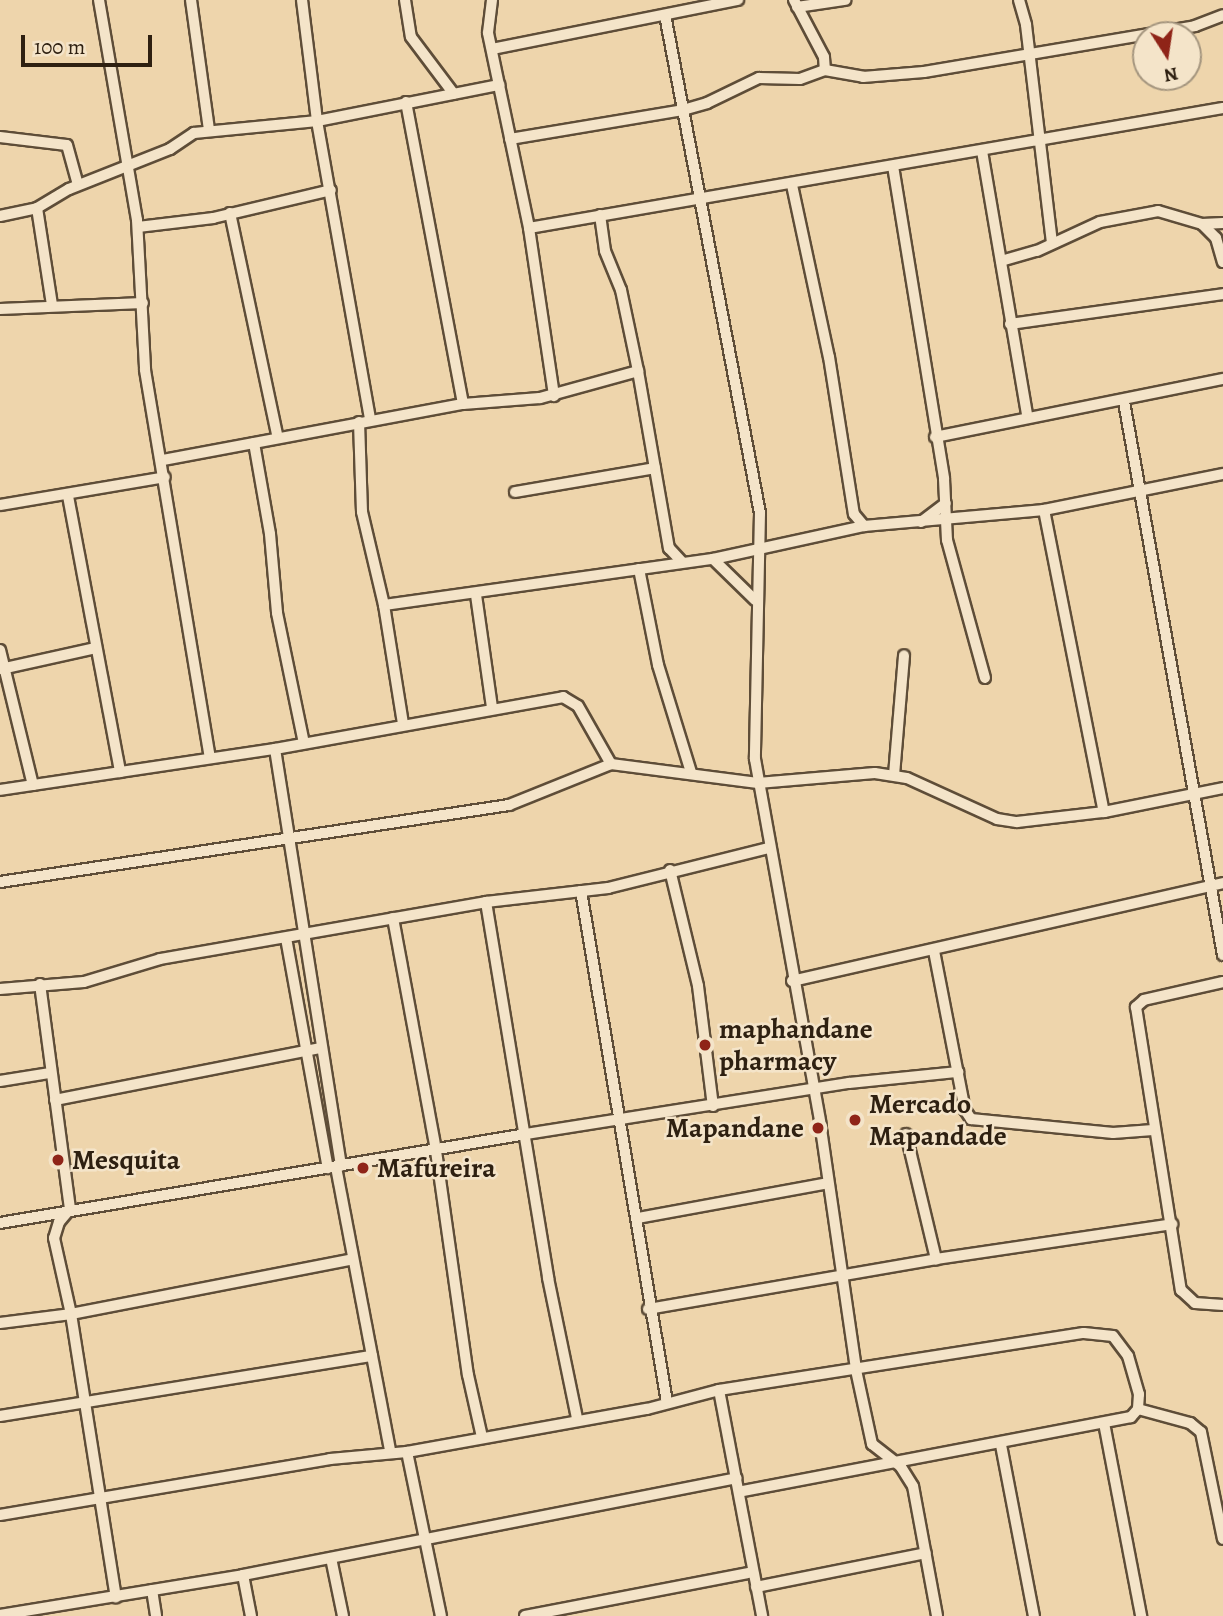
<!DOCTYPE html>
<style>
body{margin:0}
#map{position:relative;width:1223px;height:1616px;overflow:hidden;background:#eed5ac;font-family:Alegreya,serif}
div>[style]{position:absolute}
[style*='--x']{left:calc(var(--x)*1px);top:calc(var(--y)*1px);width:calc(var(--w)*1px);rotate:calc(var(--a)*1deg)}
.roads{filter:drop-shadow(2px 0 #5e4d38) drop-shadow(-2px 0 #5e4d38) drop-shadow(0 2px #5e4d38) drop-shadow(0 -2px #5e4d38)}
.street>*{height:10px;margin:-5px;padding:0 5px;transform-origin:5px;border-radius:5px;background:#f4e4c9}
.dots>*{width:19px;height:19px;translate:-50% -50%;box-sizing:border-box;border:4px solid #f4e4c9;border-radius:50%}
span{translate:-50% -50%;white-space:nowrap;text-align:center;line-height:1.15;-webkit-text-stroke:5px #f4e4c9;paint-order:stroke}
.poi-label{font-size:28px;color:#2e2011;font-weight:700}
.left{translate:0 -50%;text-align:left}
.right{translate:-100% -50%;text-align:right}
.north{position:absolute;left:1132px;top:21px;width:70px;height:70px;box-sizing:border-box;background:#f4e4c9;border:2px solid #a5967f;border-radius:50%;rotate:168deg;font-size:19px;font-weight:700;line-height:28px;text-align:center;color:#2e2011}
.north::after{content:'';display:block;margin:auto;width:24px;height:32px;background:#8f2418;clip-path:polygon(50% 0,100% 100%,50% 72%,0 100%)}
.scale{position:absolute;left:21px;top:35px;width:131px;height:32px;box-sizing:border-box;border:4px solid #2e2011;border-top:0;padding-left:9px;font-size:21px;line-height:24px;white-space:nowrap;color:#2e2011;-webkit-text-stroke:5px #f4e4c9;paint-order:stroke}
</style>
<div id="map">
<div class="roads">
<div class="street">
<i style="--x:99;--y:0;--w:223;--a:80.2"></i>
<i style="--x:137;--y:220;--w:150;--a:86.9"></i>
<i style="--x:145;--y:370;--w:393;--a:80.5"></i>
<i style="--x:191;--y:0;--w:130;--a:82.1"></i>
<i style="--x:302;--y:0;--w:122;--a:82.9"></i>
<i style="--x:317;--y:121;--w:304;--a:79.9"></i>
<i style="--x:405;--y:0;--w:37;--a:81"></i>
<i style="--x:411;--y:37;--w:71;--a:53"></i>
<i style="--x:492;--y:0;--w:33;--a:97"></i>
<i style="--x:488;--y:33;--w:199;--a:78.1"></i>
<i style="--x:529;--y:228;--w:170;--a:81.5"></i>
<i style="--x:794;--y:0;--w:64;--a:62.2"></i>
<i style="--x:824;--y:57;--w:13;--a:86"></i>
<i style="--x:1019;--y:0;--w:26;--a:74"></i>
<i style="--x:1026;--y:25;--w:220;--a:83.2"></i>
<i style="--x:797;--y:7;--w:49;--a:-8.3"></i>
<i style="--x:665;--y:15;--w:507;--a:79.2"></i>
<i style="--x:760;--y:513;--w:246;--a:91.2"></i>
<i style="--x:755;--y:759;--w:369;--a:79.8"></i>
<i style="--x:820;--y:1122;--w:251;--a:81.7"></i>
<i style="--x:856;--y:1370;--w:76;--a:77.8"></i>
<i style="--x:872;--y:1444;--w:37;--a:38"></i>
<i style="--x:901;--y:1467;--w:22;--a:58"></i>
<i style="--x:913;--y:1486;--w:132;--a:79.5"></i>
<i style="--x:492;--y:49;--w:251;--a:-11.3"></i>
<i style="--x:406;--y:102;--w:307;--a:79.3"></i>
<i style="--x:0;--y:137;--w:67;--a:6.8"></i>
<i style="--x:67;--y:145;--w:41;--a:74.6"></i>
<i style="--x:510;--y:139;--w:175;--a:-9.5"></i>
<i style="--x:683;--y:110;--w:25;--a:-16"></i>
<i style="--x:707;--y:103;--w:58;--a:-25.7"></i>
<i style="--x:759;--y:78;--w:41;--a:1.4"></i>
<i style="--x:800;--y:79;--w:27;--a:-20"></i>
<i style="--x:825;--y:70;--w:39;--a:10"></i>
<i style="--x:863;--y:77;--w:61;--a:-4.7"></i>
<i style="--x:924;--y:72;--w:275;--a:-9.6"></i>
<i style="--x:1195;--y:26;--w:30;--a:-21"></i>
<i style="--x:982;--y:151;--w:268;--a:80.3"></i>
<i style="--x:893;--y:166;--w:317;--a:80.7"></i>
<i style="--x:944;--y:479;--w:61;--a:87.2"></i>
<i style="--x:947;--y:540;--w:143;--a:74.6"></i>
<i style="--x:792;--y:185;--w:176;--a:77.9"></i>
<i style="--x:829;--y:357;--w:159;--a:81"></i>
<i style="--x:854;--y:514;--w:16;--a:50"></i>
<i style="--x:37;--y:208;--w:98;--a:81.2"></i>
<i style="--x:230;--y:213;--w:230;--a:78"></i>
<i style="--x:600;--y:215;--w:36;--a:82"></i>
<i style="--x:605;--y:251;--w:42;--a:67.7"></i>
<i style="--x:621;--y:290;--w:83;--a:78.1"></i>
<i style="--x:638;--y:371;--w:180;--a:80.1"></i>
<i style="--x:669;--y:548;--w:18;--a:47"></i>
<i style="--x:0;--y:216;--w:38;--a:-12"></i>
<i style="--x:37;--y:208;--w:37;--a:-31"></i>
<i style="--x:69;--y:189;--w:109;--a:-21.6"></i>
<i style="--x:170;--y:149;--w:29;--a:-34"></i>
<i style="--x:194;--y:133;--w:124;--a:-5.6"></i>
<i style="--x:317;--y:121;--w:186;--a:-11.2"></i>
<i style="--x:1202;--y:224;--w:21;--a:-3"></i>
<i style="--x:138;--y:227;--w:76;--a:-6.8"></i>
<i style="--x:213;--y:218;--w:121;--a:-13.3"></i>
<i style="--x:529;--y:228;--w:704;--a:-9.81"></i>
<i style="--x:1001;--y:261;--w:37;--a:-16"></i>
<i style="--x:1037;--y:251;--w:69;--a:-24.7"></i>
<i style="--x:1100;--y:222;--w:59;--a:-10.7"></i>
<i style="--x:1158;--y:211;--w:46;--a:16.5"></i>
<i style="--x:1202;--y:224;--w:20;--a:45"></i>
<i style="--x:1216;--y:238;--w:25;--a:74"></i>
<i style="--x:0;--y:309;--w:143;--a:-2.4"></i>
<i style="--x:1010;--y:324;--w:215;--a:-8"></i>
<i style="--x:1124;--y:402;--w:562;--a:79.85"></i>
<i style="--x:359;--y:422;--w:90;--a:88.1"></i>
<i style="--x:362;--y:512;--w:96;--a:76.7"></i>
<i style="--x:384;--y:605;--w:121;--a:80.9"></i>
<i style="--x:935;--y:437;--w:294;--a:-11.4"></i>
<i style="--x:254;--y:443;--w:92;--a:80"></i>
<i style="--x:270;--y:534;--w:79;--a:84.9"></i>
<i style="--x:277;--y:613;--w:133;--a:78.3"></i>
<i style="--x:163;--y:460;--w:305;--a:-10.6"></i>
<i style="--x:463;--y:404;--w:77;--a:-4.5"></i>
<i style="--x:540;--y:398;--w:102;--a:-15.4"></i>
<i style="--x:515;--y:492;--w:142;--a:-9.7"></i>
<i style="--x:68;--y:496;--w:281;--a:79.3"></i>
<i style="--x:0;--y:505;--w:167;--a:-9.6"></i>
<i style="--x:1044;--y:510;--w:308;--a:78.8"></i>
<i style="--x:921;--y:522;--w:31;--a:-37"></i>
<i style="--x:713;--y:559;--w:59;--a:44.3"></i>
<i style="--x:639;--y:569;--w:98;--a:78.8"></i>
<i style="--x:658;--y:665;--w:112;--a:72.9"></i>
<i style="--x:476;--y:595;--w:114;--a:81.9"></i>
<i style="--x:384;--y:605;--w:332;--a:-8"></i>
<i style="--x:713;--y:559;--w:155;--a:-12.3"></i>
<i style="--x:864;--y:526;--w:181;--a:-5.1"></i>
<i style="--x:1044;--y:510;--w:183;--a:-11.4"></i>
<i style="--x:0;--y:650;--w:139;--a:76.3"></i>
<i style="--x:1;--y:669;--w:97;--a:-12.5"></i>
<i style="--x:275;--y:749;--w:422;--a:81"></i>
<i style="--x:894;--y:775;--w:120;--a:-85.2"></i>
<i style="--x:0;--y:790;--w:278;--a:-8.5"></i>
<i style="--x:275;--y:749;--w:293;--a:-10.2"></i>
<i style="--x:563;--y:697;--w:17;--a:31"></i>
<i style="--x:578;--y:706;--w:67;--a:60.4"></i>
<i style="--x:611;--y:764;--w:148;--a:7.4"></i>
<i style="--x:758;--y:783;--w:117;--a:-4.9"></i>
<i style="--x:875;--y:773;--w:32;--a:9"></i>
<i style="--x:907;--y:778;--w:99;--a:24.5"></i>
<i style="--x:997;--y:819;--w:20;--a:9"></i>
<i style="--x:1017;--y:822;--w:88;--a:-6.6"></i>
<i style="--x:1104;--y:812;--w:121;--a:-11.4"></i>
<i style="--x:670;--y:870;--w:119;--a:76.4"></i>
<i style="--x:698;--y:986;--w:121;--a:82.9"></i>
<i style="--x:0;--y:882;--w:515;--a:-8.6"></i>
<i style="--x:509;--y:805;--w:110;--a:-21.9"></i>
<i style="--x:581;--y:891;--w:518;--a:80.45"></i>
<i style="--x:486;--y:902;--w:381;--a:80.6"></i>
<i style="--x:548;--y:1278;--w:143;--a:78.3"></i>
<i style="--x:393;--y:918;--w:237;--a:79.5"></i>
<i style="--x:436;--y:1151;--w:226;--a:81.9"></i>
<i style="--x:468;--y:1375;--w:64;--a:77.3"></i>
<i style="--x:286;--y:938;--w:234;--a:79.7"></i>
<i style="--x:934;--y:951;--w:162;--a:79"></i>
<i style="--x:965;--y:1110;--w:11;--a:56"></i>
<i style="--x:971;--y:1119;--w:143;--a:5.6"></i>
<i style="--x:1113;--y:1133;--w:40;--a:-4.3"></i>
<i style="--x:792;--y:981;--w:442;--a:-12.8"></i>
<i style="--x:1223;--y:982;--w:81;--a:167.2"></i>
<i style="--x:1144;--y:1000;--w:11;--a:139"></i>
<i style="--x:1136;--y:1007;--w:287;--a:81"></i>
<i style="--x:1181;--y:1290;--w:19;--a:43"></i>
<i style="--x:1195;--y:1303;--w:28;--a:4"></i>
<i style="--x:40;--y:984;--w:227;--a:82.4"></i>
<i style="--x:70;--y:1209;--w:17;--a:130"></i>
<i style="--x:59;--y:1222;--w:17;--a:107"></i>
<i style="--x:54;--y:1238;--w:78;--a:77.4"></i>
<i style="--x:71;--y:1314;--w:287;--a:81"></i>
<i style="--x:0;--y:989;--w:84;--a:-4.8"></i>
<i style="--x:84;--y:982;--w:79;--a:-16.8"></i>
<i style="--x:160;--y:959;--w:331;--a:-9.9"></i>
<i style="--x:486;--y:902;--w:123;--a:-6.5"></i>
<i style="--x:608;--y:888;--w:166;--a:-14"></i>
<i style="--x:0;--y:1081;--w:51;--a:-9.1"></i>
<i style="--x:55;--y:1100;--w:271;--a:-11.1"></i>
<i style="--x:906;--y:1134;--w:129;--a:76.5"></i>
<i style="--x:336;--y:1167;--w:288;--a:79.2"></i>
<i style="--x:638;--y:1218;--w:193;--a:-10.4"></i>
<i style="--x:0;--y:1223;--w:533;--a:-9.6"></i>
<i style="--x:526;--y:1134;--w:327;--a:-9"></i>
<i style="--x:849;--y:1083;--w:110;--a:-5.8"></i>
<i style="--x:648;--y:1309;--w:292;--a:-9.8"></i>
<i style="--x:936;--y:1259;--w:239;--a:-8.4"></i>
<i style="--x:0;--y:1323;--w:72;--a:-7.2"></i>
<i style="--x:71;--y:1314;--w:287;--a:-11"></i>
<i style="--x:719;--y:1390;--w:230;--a:79.2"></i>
<i style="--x:1138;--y:1409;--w:54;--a:15.1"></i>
<i style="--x:1190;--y:1423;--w:14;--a:39"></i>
<i style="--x:1201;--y:1432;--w:109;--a:78.4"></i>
<i style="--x:0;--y:1416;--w:377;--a:-9.2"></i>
<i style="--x:1104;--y:1423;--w:197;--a:79.1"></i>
<i style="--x:1001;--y:1445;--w:174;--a:79.1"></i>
<i style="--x:407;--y:1452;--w:167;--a:78.3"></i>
<i style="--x:0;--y:1515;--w:335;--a:-9.6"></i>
<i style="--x:330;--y:1459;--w:77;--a:-5.2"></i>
<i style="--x:407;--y:1452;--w:244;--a:-10.2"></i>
<i style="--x:647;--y:1409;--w:74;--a:-14.8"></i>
<i style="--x:719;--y:1390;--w:369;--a:-8.9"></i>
<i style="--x:1084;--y:1333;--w:29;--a:6"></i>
<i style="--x:1113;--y:1336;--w:25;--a:53"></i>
<i style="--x:1128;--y:1356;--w:40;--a:74"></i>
<i style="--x:1139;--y:1394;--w:15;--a:94"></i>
<i style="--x:1138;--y:1409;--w:11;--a:131"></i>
<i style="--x:1131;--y:1417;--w:399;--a:169.2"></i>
<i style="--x:331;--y:1558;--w:59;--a:78.3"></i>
<i style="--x:243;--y:1575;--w:42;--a:79"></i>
<i style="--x:756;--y:1587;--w:173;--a:-11.3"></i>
<i style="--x:152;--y:1590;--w:26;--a:81"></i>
<i style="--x:0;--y:1615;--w:246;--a:-9.3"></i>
<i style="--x:243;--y:1575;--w:503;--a:-11.11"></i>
<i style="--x:525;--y:1616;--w:232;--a:-10.9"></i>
</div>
</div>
<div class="dots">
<i style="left:705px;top:1045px;background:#8f2418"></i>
<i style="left:855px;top:1120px;background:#8f2418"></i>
<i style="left:818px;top:1128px;background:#8f2418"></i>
<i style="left:58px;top:1160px;background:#8f2418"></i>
<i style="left:363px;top:1168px;background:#8f2418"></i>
</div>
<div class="poi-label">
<span class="left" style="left:719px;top:1045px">maphandane<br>pharmacy</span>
<span class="left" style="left:869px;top:1120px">Mercado<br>Mapandade</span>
<span class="right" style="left:804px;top:1128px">Mapandane</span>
<span class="left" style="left:72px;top:1160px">Mesquita</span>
<span class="left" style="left:377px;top:1168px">Mafureira</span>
</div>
<div class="north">N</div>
<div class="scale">100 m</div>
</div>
